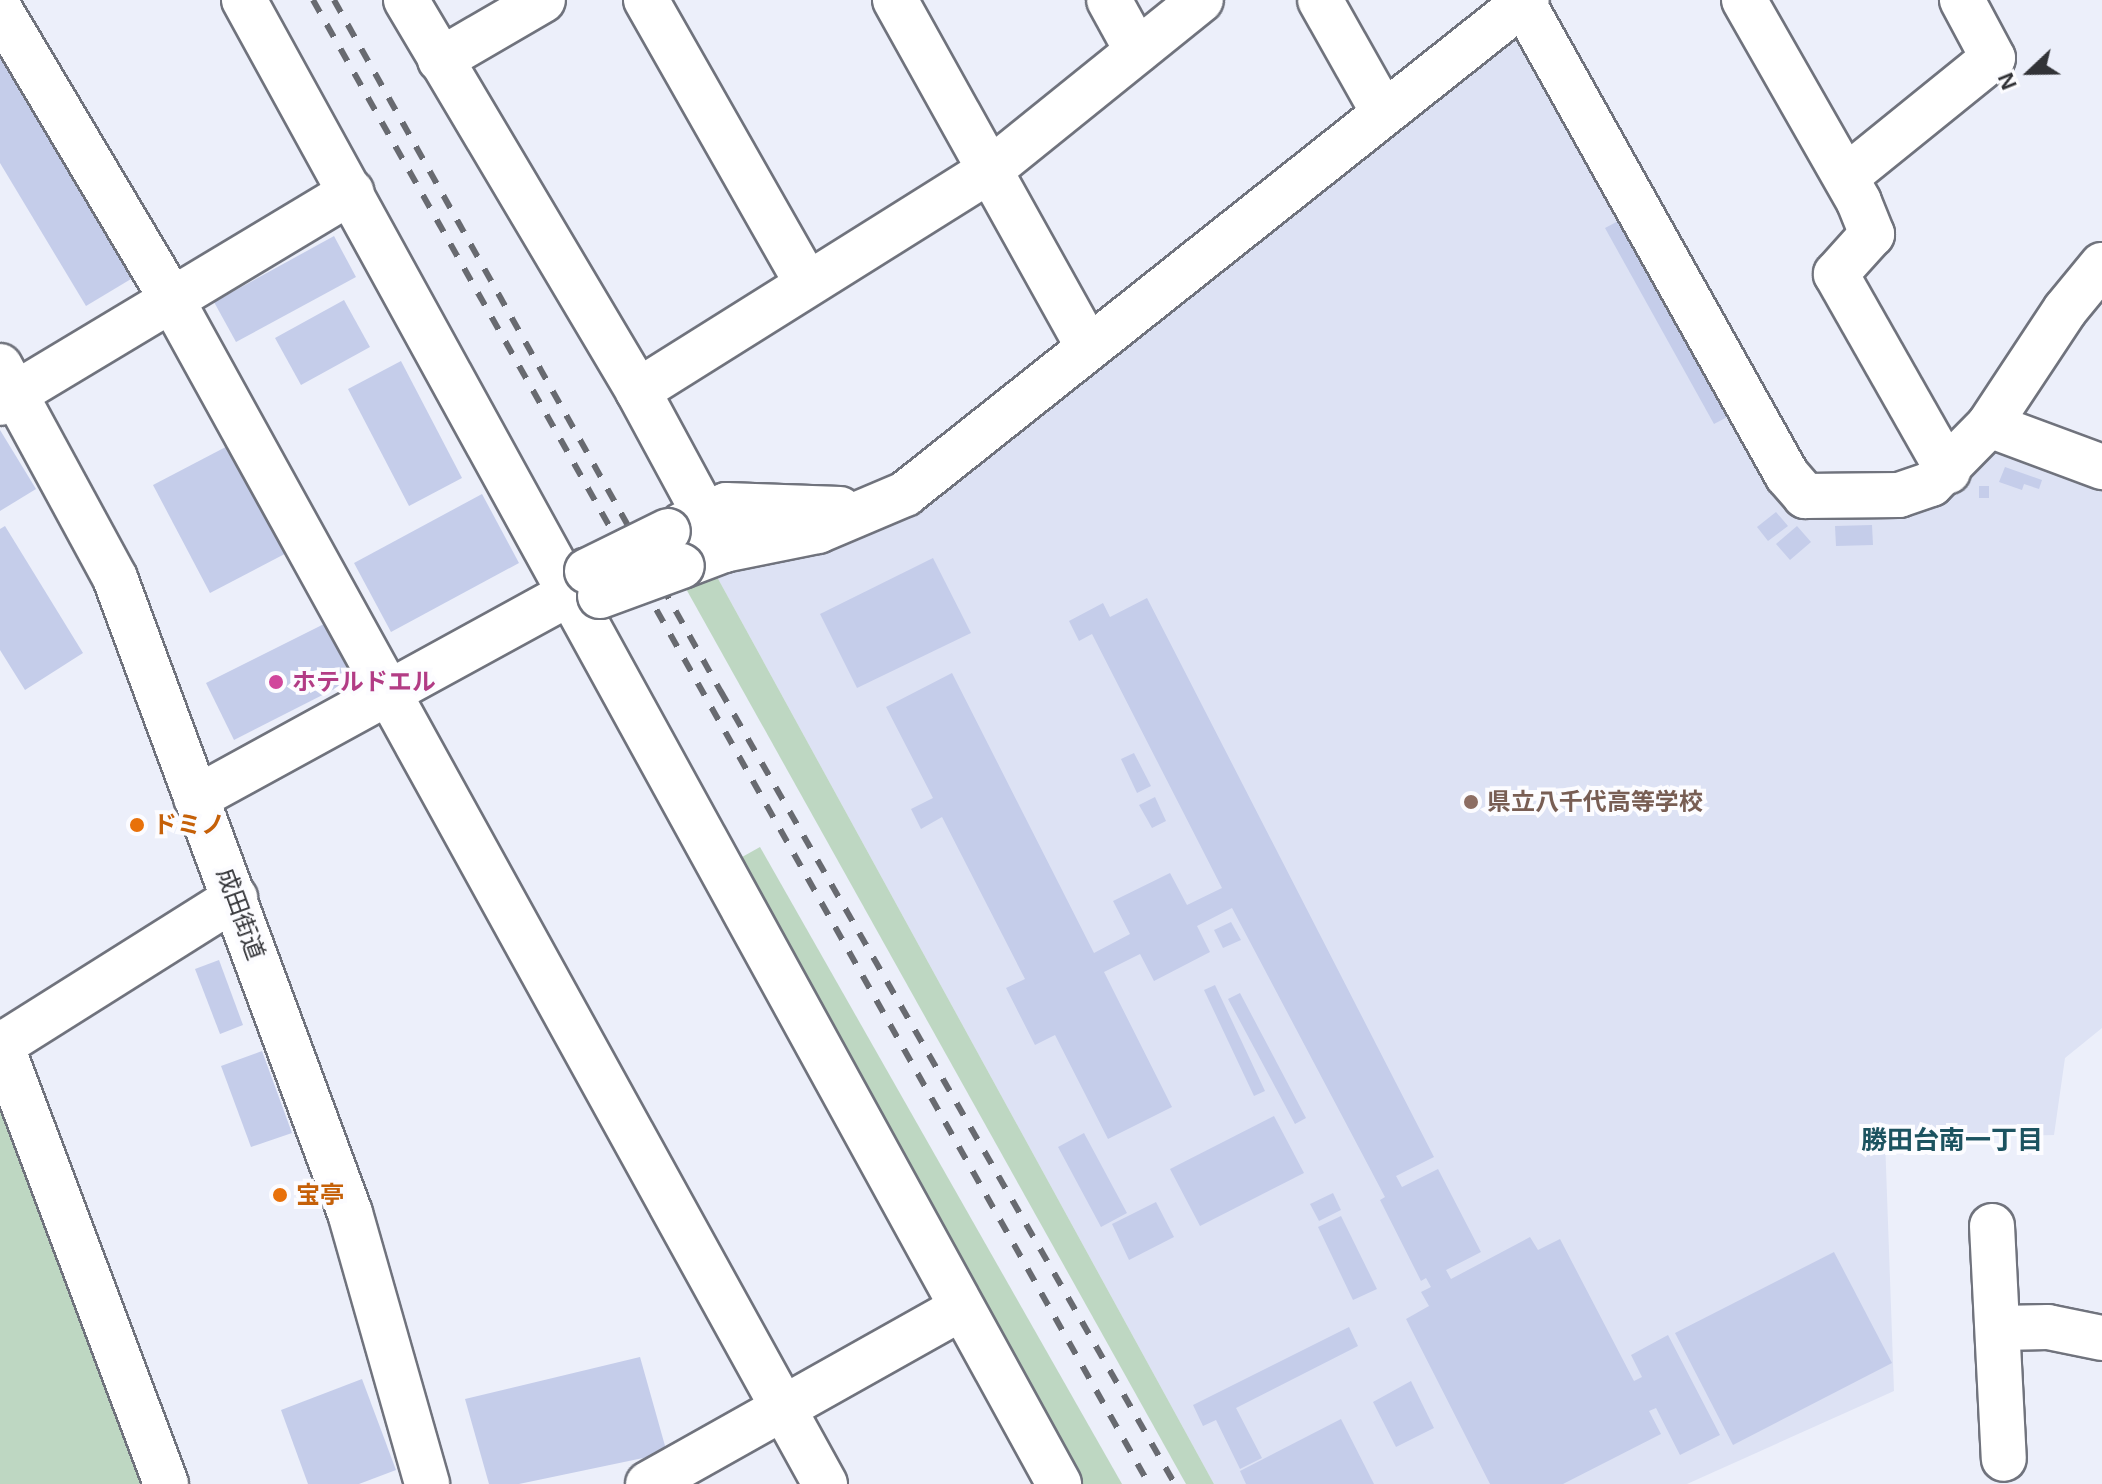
<!DOCTYPE html>
<meta charset="utf-8">
<style>
body{margin:0}
#map{position:relative;width:2102px;height:1484px;overflow:hidden;background:#eceffa;font-family:Arial,"Noto Sans JP",sans-serif}
div>[style]{position:absolute}
[style*='--x']{left:calc(var(--x)*1px);top:calc(var(--y)*1px);width:calc(var(--w)*1px);rotate:calc(var(--a)*1deg)}
.built>*{inset:0;background:#dde2f4}
.green>*{inset:0;background:#bed7c2}
.building>*{inset:0;background:#c5cdea}
.roads{filter:drop-shadow(2px 0 #70737d) drop-shadow(-2px 0 #70737d) drop-shadow(0 2px #70737d) drop-shadow(0 -2px #70737d)}
.minor>*{height:44px;margin:-22px;padding:0 22px;transform-origin:22px;border-radius:22px;background:#fff}
.highway>*{height:44px;margin:-22px;padding:0 22px;transform-origin:22px;border-radius:22px;background:#fff}
.rail>*{height:6px;margin-top:-3px;transform-origin:0;background:repeating-linear-gradient(90deg,#686a70 0 14px,transparent 0 28px)}
.bridges{filter:drop-shadow(2px 0 #70737d) drop-shadow(-2px 0 #70737d) drop-shadow(0 2px #70737d) drop-shadow(0 -2px #70737d)}
.minor-bridge>*{height:44px;margin:-22px;padding:0 22px;transform-origin:22px;border-radius:22px;background:#fff}
.dots>*{width:22px;height:22px;translate:-50% -50%;box-sizing:border-box;border:4px solid #fcfcff;border-radius:50%}
span{translate:-50% -50%;white-space:nowrap;text-align:center;line-height:1.15;-webkit-text-stroke:8px #fcfcff;paint-order:stroke}
.hotel-label{font-size:24px;color:#b23c85;font-weight:700}
.left{translate:0 -50%;text-align:left}
.education-label{font-size:24px;color:#785e54;font-weight:700}
.food-label{font-size:24px;color:#c56008;font-weight:700}
.street-label{font-size:24px;color:#323337}
.neighbourhood-label{font-size:26px;color:#1c5360;font-weight:700}
.north{position:absolute;left:1990px;top:32px;width:80px;height:80px;-webkit-text-stroke:6px #fcfcff;paint-order:stroke;rotate:248deg;font-size:22px;font-weight:700;line-height:32px;text-align:center;color:#323337}
.north::after{content:'';display:block;margin:auto;width:28px;height:36px;background:#323337;clip-path:polygon(50% 0,100% 100%,50% 72%,0 100%)}
</style>
<div id="map">
<div class="built">
<i style="clip-path:polygon(1516px 30px,1797px 509px,1988px 448px,2102px 479px,2102px 1028px,2065px 1058px,2054px 1135px,1885px 1139px,1894px 1391px,1687px 1484px,1214px 1484px,716px 575px,893px 519px)"></i>
</div>
<div class="green">
<i style="clip-path:polygon(716px 575px,1214px 1484px,1186px 1484px,685px 587px)"></i>
<i style="clip-path:polygon(760px 847px,1122px 1484px,1082px 1484px,735px 861px)"></i>
<i style="clip-path:polygon(0 1083px,166px 1484px,0 1484px)"></i>
</div>
<div class="building">
<i style="clip-path:polygon(0 39px,141px 273px,86px 306px,0 163px)"></i>
<i style="clip-path:polygon(1624px 218px,1733px 414px,1714px 424px,1605px 228px)"></i>
<i style="clip-path:polygon(334px 236px,356px 277px,236px 342px,214px 302px)"></i>
<i style="clip-path:polygon(344px 300px,370px 347px,301px 385px,275px 338px)"></i>
<i style="clip-path:polygon(401px 361px,462px 478px,409px 506px,348px 389px)"></i>
<i style="clip-path:polygon(0 430px,36px 489px,0 511px)"></i>
<i style="clip-path:polygon(241px 439px,298px 547px,210px 593px,153px 485px)"></i>
<i style="clip-path:polygon(2005px 467px,2042px 480px,2039px 489px,2024px 484px,2022px 490px,1999px 482px)"></i>
<i style="clip-path:polygon(1979px 486px,1989px 486px,1989px 498px,1979px 498px)"></i>
<i style="clip-path:polygon(482px 494px,519px 563px,391px 632px,354px 563px)"></i>
<i style="clip-path:polygon(1776px 512px,1788px 526px,1768px 541px,1757px 527px)"></i>
<i style="clip-path:polygon(1872px 525px,1873px 545px,1836px 546px,1835px 526px)"></i>
<i style="clip-path:polygon(5px 526px,83px 653px,25px 690px,0 650px,0 529px)"></i>
<i style="clip-path:polygon(1797px 526px,1811px 542px,1790px 560px,1776px 544px)"></i>
<i style="clip-path:polygon(933px 558px,971px 633px,857px 688px,820px 614px)"></i>
<i style="clip-path:polygon(1147px 598px,1434px 1157px,1396px 1176px,1402px 1187px,1438px 1169px,1481px 1252px,1446px 1270px,1451px 1279px,1530px 1237px,1538px 1250px,1560px 1239px,1634px 1381px,1642px 1377px,1631px 1355px,1668px 1335px,1720px 1435px,1680px 1455px,1656px 1408px,1649px 1411px,1661px 1434px,1563px 1484px,1490px 1484px,1406px 1319px,1429px 1306px,1421px 1292px,1431px 1287px,1426px 1278px,1421px 1281px,1380px 1200px,1385px 1197px,1232px 908px,1197px 926px,1210px 952px,1154px 981px,1140px 954px,1104px 972px,1172px 1107px,1108px 1139px,1055px 1035px,1035px 1045px,1006px 988px,1025px 979px,942px 817px,921px 829px,911px 809px,933px 798px,886px 707px,952px 673px,1094px 953px,1130px 934px,1113px 901px,1170px 873px,1187px 905px,1222px 888px,1092px 634px,1079px 641px,1069px 621px,1103px 603px,1110px 617px)"></i>
<i style="clip-path:polygon(326px 623px,354px 679px,234px 740px,206px 683px)"></i>
<i style="clip-path:polygon(1134px 753px,1151px 786px,1137px 793px,1121px 759px)"></i>
<i style="clip-path:polygon(1155px 797px,1166px 821px,1152px 828px,1139px 805px)"></i>
<i style="clip-path:polygon(1231px 922px,1241px 940px,1223px 948px,1214px 930px)"></i>
<i style="clip-path:polygon(219px 960px,243px 1025px,220px 1034px,195px 969px)"></i>
<i style="clip-path:polygon(1215px 985px,1265px 1091px,1254px 1096px,1204px 990px)"></i>
<i style="clip-path:polygon(1240px 993px,1306px 1118px,1295px 1124px,1228px 999px)"></i>
<i style="clip-path:polygon(262px 1051px,292px 1133px,251px 1147px,221px 1066px)"></i>
<i style="clip-path:polygon(1274px 1116px,1304px 1173px,1200px 1226px,1170px 1169px)"></i>
<i style="clip-path:polygon(1084px 1133px,1127px 1213px,1101px 1227px,1058px 1147px)"></i>
<i style="clip-path:polygon(1333px 1193px,1341px 1210px,1319px 1221px,1310px 1204px)"></i>
<i style="clip-path:polygon(1156px 1202px,1174px 1237px,1129px 1260px,1112px 1224px)"></i>
<i style="clip-path:polygon(1341px 1216px,1377px 1289px,1353px 1300px,1318px 1227px)"></i>
<i style="clip-path:polygon(1834px 1252px,1892px 1363px,1733px 1445px,1675px 1333px)"></i>
<i style="clip-path:polygon(1349px 1327px,1358px 1346px,1236px 1408px,1262px 1458px,1240px 1469px,1216px 1420px,1203px 1426px,1193px 1405px)"></i>
<i style="clip-path:polygon(640px 1357px,667px 1453px,519px 1484px,489px 1484px,465px 1399px)"></i>
<i style="clip-path:polygon(362px 1379px,396px 1470px,359px 1484px,308px 1484px,281px 1410px)"></i>
<i style="clip-path:polygon(1411px 1381px,1434px 1428px,1396px 1447px,1373px 1402px)"></i>
<i style="clip-path:polygon(1341px 1419px,1374px 1484px,1246px 1484px,1240px 1471px)"></i>
</div>
<div class="roads">
<div class="minor">
<i style="--x:244;--y:0;--w:1693;--a:61.22"></i>
<i style="--x:406;--y:0;--w:455;--a:59.3"></i>
<i style="--x:638;--y:391;--w:181;--a:61.6"></i>
<i style="--x:646;--y:0;--w:326;--a:60.4"></i>
<i style="--x:895;--y:0;--w:398;--a:60.9"></i>
<i style="--x:1109;--y:0;--w:58;--a:61.2"></i>
<i style="--x:1320;--y:0;--w:129;--a:60.6"></i>
<i style="--x:1744;--y:0;--w:232;--a:60.3"></i>
<i style="--x:1859;--y:202;--w:35;--a:68"></i>
<i style="--x:1872;--y:234;--w:54;--a:132"></i>
<i style="--x:1836;--y:274;--w:227;--a:60.4"></i>
<i style="--x:1523;--y:3;--w:541;--a:60.78"></i>
<i style="--x:1787;--y:475;--w:28;--a:49"></i>
<i style="--x:1805;--y:496;--w:94;--a:-0.6"></i>
<i style="--x:1899;--y:495;--w:34;--a:-19"></i>
<i style="--x:1931;--y:484;--w:83;--a:-45.5"></i>
<i style="--x:0;--y:10;--w:337;--a:59.3"></i>
<i style="--x:172;--y:300;--w:1352;--a:61.12"></i>
<i style="--x:440;--y:60;--w:119;--a:-30.2"></i>
<i style="--x:1846;--y:177;--w:189;--a:-39"></i>
<i style="--x:1993;--y:58;--w:66;--a:-118.1"></i>
<i style="--x:2102;--y:265;--w:58;--a:129.4"></i>
<i style="--x:2065;--y:310;--w:138;--a:123.5"></i>
<i style="--x:1989;--y:425;--w:121;--a:20.4"></i>
<i style="--x:638;--y:391;--w:416;--a:-32.1"></i>
<i style="--x:990;--y:170;--w:271;--a:-38.9"></i>
<i style="--x:0;--y:403;--w:410;--a:-31"></i>
<i style="--x:682;--y:525;--w:48;--a:-24.4"></i>
<i style="--x:726;--y:505;--w:114;--a:2"></i>
<i style="--x:682;--y:566;--w:45;--a:-20.9"></i>
<i style="--x:724;--y:550;--w:96;--a:-11.4"></i>
<i style="--x:818;--y:531;--w:95;--a:-23"></i>
<i style="--x:905;--y:494;--w:794;--a:-38.46"></i>
<i style="--x:196;--y:798;--w:425;--a:-28.7"></i>
<i style="--x:569;--y:594;--w:29;--a:-54"></i>
<i style="--x:0;--y:1042;--w:472;--a:69.4"></i>
<i style="--x:0;--y:1046;--w:278;--a:-32.2"></i>
<i style="--x:1992;--y:1226;--w:233;--a:87.1"></i>
<i style="--x:2001;--y:1328;--w:47;--a:-1.2"></i>
<i style="--x:2048;--y:1327;--w:55;--a:11.5"></i>
<i style="--x:648;--y:1484;--w:359;--a:-29.3"></i>
</div>
<div class="highway">
<i style="--x:0;--y:366;--w:241;--a:61.5"></i>
<i style="--x:115;--y:578;--w:677;--a:69.69"></i>
<i style="--x:350;--y:1213;--w:282;--a:74.1"></i>
</div>
</div>
<div class="rail">
<i style="--x:313;--y:0;--w:1703;--a:60.61"></i>
<i style="--x:334;--y:0;--w:791;--a:60.78"></i>
<i style="--x:720;--y:690;--w:915;--a:60.19"></i>
</div>
<div class="bridges">
<div class="minor-bridge">
<i style="--x:587;--y:571;--w:90;--a:-26.3"></i>
<i style="--x:600;--y:596;--w:87;--a:-20.1"></i>
</div>
</div>
<div class="dots">
<i style="left:276px;top:682px;background:#d1479c"></i>
<i style="left:1471px;top:802px;background:#8d6e63"></i>
<i style="left:137px;top:825px;background:#e8710a"></i>
<i style="left:280px;top:1195px;background:#e8710a"></i>
</div>
<div class="hotel-label">
<span class="left" style="left:292px;top:682px">ホテルドエル</span>
</div>
<div class="education-label">
<span class="left" style="left:1487px;top:802px">県立八千代高等学校</span>
</div>
<div class="food-label">
<span class="left" style="left:153px;top:825px">ドミノ</span>
<span class="left" style="left:296px;top:1195px">宝亭</span>
</div>
<div class="street-label">
<span style="left:241px;top:914px;rotate:70deg">成田街道</span>
</div>
<div class="neighbourhood-label">
<span style="left:1952px;top:1141px">勝田台南一丁目</span>
</div>
<div class="north">N</div>
</div>
